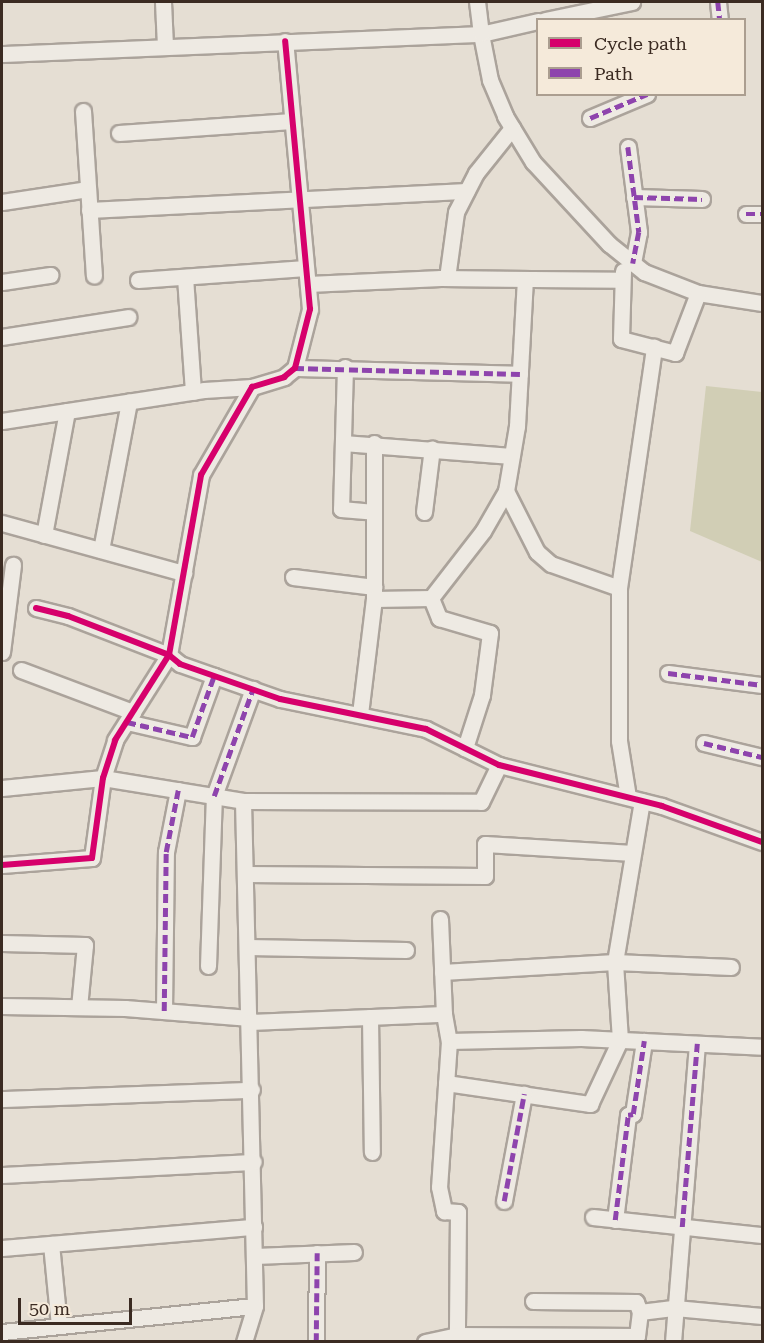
<!DOCTYPE html>
<style>
body{margin:0}
#map{position:relative;width:764px;height:1343px;overflow:hidden;background:#e5ded3;font-family:"Roboto Serif",serif}
div>[style]{position:absolute}
[style*='--x']{left:calc(var(--x)*1px);top:calc(var(--y)*1px);width:calc(var(--w)*1px);rotate:calc(var(--a)*1deg)}
.cemetery>*{inset:0;background:#d1ceb5}
.roads{filter:drop-shadow(2px 0 #aba39b) drop-shadow(-2px 0 #aba39b) drop-shadow(0 2px #aba39b) drop-shadow(0 -2px #aba39b)}
.minor>*{height:15px;margin:-7.5px;padding:0 7.5px;transform-origin:7.5px;border-radius:7.5px;background:#eeeae3}
.quiet>*{height:4.5px;margin-top:-2.25px;transform-origin:0;background:repeating-linear-gradient(90deg,#8e44ad 0 9px,transparent 0 13.5px)}
.cycleway>*{height:6px;margin:-3px;padding:0 3px;transform-origin:3px;border-radius:3px;background:#d6006c}
span{translate:-50% -50%;white-space:nowrap;text-align:center;line-height:1.15;-webkit-text-stroke:6px #f5eada;paint-order:stroke}
.frame{position:absolute;inset:0;border:3px solid #3b2b22;pointer-events:none}
.legend{position:absolute;left:536px;top:18px;width:210px;height:78px;box-sizing:border-box;background:#f5eada;border:2px solid #ab9e90;margin:0;padding:8px 10px;list-style:none;font-size:18px;color:#3b2b22}
.legend li{display:flex;align-items:center;gap:12px;height:30px}
.legend b{width:30px;border:2px solid #ab9e90}
.scale{position:absolute;left:18px;top:1298px;width:114px;height:27px;box-sizing:border-box;border:3px solid #3b2b22;border-top:0;padding-left:8px;font-size:18px;line-height:21px;white-space:nowrap;color:#3b2b22;-webkit-text-stroke:4px #f5eada;paint-order:stroke}
</style>
<div id="map">
<div class="cemetery">
<i style="clip-path:polygon(706px 386px,762px 392px,762px 562px,690px 531px)"></i>
</div>
<div class="roads">
<div class="minor">
<i style="--x:163;--y:2;--w:44;--a:87.4"></i>
<i style="--x:718;--y:2;--w:18;--a:84"></i>
<i style="--x:545;--y:20;--w:89;--a:-11.7"></i>
<i style="--x:538;--y:21;--w:58;--a:167.2"></i>
<i style="--x:481;--y:34;--w:47;--a:78.9"></i>
<i style="--x:490;--y:80;--w:39;--a:67"></i>
<i style="--x:505;--y:116;--w:54;--a:58.7"></i>
<i style="--x:533;--y:162;--w:112;--a:47.2"></i>
<i style="--x:609;--y:244;--w:45;--a:38.7"></i>
<i style="--x:644;--y:272;--w:58;--a:21.3"></i>
<i style="--x:698;--y:293;--w:65;--a:8.9"></i>
<i style="--x:2;--y:54;--w:479;--a:-2.4"></i>
<i style="--x:481;--y:34;--w:32;--a:-97"></i>
<i style="--x:83;--y:111;--w:165;--a:86.2"></i>
<i style="--x:590;--y:118;--w:62;--a:-22.8"></i>
<i style="--x:119;--y:133;--w:173;--a:-4"></i>
<i style="--x:628;--y:147;--w:86;--a:82.6"></i>
<i style="--x:639;--y:232;--w:32;--a:101"></i>
<i style="--x:634;--y:197;--w:68;--a:1.7"></i>
<i style="--x:2;--y:202;--w:87;--a:-8.6"></i>
<i style="--x:89;--y:210;--w:378;--a:-2.9"></i>
<i style="--x:746;--y:214;--w:16;--a:0"></i>
<i style="--x:623;--y:271;--w:68;--a:91.7"></i>
<i style="--x:621;--y:339;--w:56;--a:14.5"></i>
<i style="--x:675;--y:353;--w:64;--a:-69"></i>
<i style="--x:185;--y:277;--w:115;--a:86"></i>
<i style="--x:447;--y:278;--w:67;--a:-82.2"></i>
<i style="--x:456;--y:212;--w:44;--a:-62.9"></i>
<i style="--x:476;--y:173;--w:58;--a:-51.3"></i>
<i style="--x:138;--y:280;--w:168;--a:-4.1"></i>
<i style="--x:2;--y:282;--w:49;--a:-8.3"></i>
<i style="--x:308;--y:284;--w:133;--a:-2.6"></i>
<i style="--x:441;--y:278;--w:179;--a:0.6"></i>
<i style="--x:2;--y:337;--w:128;--a:-9"></i>
<i style="--x:345;--y:367;--w:142;--a:91.6"></i>
<i style="--x:341;--y:509;--w:33;--a:5"></i>
<i style="--x:295;--y:368;--w:225;--a:1.5"></i>
<i style="--x:2;--y:421;--w:204;--a:-8.7"></i>
<i style="--x:204;--y:390;--w:48;--a:-3.6"></i>
<i style="--x:343;--y:443;--w:169;--a:4.4"></i>
<i style="--x:506;--y:491;--w:68;--a:63.1"></i>
<i style="--x:537;--y:552;--w:18;--a:41"></i>
<i style="--x:551;--y:564;--w:72;--a:19.4"></i>
<i style="--x:424;--y:512;--w:64;--a:-82.9"></i>
<i style="--x:2;--y:523;--w:189;--a:15.4"></i>
<i style="--x:44;--y:535;--w:126;--a:-79.5"></i>
<i style="--x:101;--y:550;--w:151;--a:-79.3"></i>
<i style="--x:293;--y:577;--w:82;--a:7"></i>
<i style="--x:431;--y:598;--w:22;--a:68"></i>
<i style="--x:439;--y:618;--w:53;--a:16.4"></i>
<i style="--x:490;--y:633;--w:63;--a:97.4"></i>
<i style="--x:482;--y:695;--w:56;--a:107.8"></i>
<i style="--x:374;--y:599;--w:156;--a:-90"></i>
<i style="--x:36;--y:608;--w:33;--a:14"></i>
<i style="--x:68;--y:616;--w:108;--a:21.1"></i>
<i style="--x:169;--y:655;--w:14;--a:39"></i>
<i style="--x:180;--y:664;--w:106;--a:19.3"></i>
<i style="--x:280;--y:699;--w:149;--a:11.6"></i>
<i style="--x:426;--y:729;--w:81;--a:26.3"></i>
<i style="--x:499;--y:765;--w:168;--a:14.1"></i>
<i style="--x:662;--y:806;--w:106;--a:19.8"></i>
<i style="--x:2;--y:652;--w:88;--a:-82.8"></i>
<i style="--x:21;--y:670;--w:120;--a:20.6"></i>
<i style="--x:668;--y:673;--w:95;--a:7.3"></i>
<i style="--x:360;--y:714;--w:116;--a:-83.1"></i>
<i style="--x:374;--y:599;--w:57;--a:-1"></i>
<i style="--x:431;--y:598;--w:85;--a:-52.2"></i>
<i style="--x:483;--y:531;--w:46;--a:-60.1"></i>
<i style="--x:506;--y:491;--w:66;--a:-80.4"></i>
<i style="--x:517;--y:426;--w:147;--a:-86.9"></i>
<i style="--x:127;--y:722;--w:67;--a:13"></i>
<i style="--x:192;--y:737;--w:65;--a:-70.2"></i>
<i style="--x:704;--y:743;--w:60;--a:13.6"></i>
<i style="--x:2;--y:788;--w:101;--a:-5.7"></i>
<i style="--x:103;--y:778;--w:142;--a:9.3"></i>
<i style="--x:243;--y:801;--w:238;--a:0.2"></i>
<i style="--x:481;--y:802;--w:41;--a:-64.1"></i>
<i style="--x:628;--y:797;--w:57;--a:-99.1"></i>
<i style="--x:619;--y:741;--w:153;--a:-90"></i>
<i style="--x:619;--y:588;--w:244;--a:-81.7"></i>
<i style="--x:243;--y:801;--w:505;--a:88.64"></i>
<i style="--x:255;--y:1306;--w:38;--a:107"></i>
<i style="--x:2;--y:865;--w:90;--a:-4.4"></i>
<i style="--x:92;--y:858;--w:81;--a:-82.2"></i>
<i style="--x:103;--y:778;--w:40;--a:-72"></i>
<i style="--x:115;--y:740;--w:101;--a:-57.6"></i>
<i style="--x:169;--y:655;--w:183;--a:-79.9"></i>
<i style="--x:201;--y:475;--w:102;--a:-59.9"></i>
<i style="--x:252;--y:387;--w:34;--a:-17"></i>
<i style="--x:284;--y:377;--w:14;--a:-39"></i>
<i style="--x:295;--y:368;--w:61;--a:-75.7"></i>
<i style="--x:310;--y:309;--w:269;--a:-95.3"></i>
<i style="--x:246;--y:874;--w:239;--a:0.5"></i>
<i style="--x:485;--y:876;--w:32;--a:-90"></i>
<i style="--x:485;--y:844;--w:148;--a:3.5"></i>
<i style="--x:440;--y:919;--w:95;--a:87.6"></i>
<i style="--x:444;--y:1014;--w:27;--a:80"></i>
<i style="--x:449;--y:1041;--w:146;--a:93.9"></i>
<i style="--x:439;--y:1187;--w:25;--a:78"></i>
<i style="--x:444;--y:1211;--w:14;--a:4"></i>
<i style="--x:458;--y:1212;--w:123;--a:90.5"></i>
<i style="--x:2;--y:943;--w:83;--a:1.4"></i>
<i style="--x:85;--y:945;--w:62;--a:95.5"></i>
<i style="--x:248;--y:947;--w:158;--a:1.1"></i>
<i style="--x:208;--y:966;--w:170;--a:-88"></i>
<i style="--x:214;--y:796;--w:114;--a:-70"></i>
<i style="--x:442;--y:972;--w:173;--a:-3.3"></i>
<i style="--x:615;--y:962;--w:116;--a:2.5"></i>
<i style="--x:2;--y:1006;--w:123;--a:0.9"></i>
<i style="--x:125;--y:1008;--w:125;--a:4.6"></i>
<i style="--x:164;--y:1011;--w:159;--a:-89.3"></i>
<i style="--x:166;--y:852;--w:63;--a:-79"></i>
<i style="--x:370;--y:1017;--w:135;--a:89.2"></i>
<i style="--x:250;--y:1022;--w:194;--a:-2.4"></i>
<i style="--x:449;--y:1041;--w:132;--a:-1.3"></i>
<i style="--x:581;--y:1038;--w:181;--a:2.8"></i>
<i style="--x:446;--y:1083;--w:146;--a:8.3"></i>
<i style="--x:590;--y:1104;--w:71;--a:-64.9"></i>
<i style="--x:620;--y:1040;--w:78;--a:-93.7"></i>
<i style="--x:615;--y:962;--w:163;--a:-80.5"></i>
<i style="--x:2;--y:1099;--w:250;--a:-2.1"></i>
<i style="--x:2;--y:1175;--w:252;--a:-3"></i>
<i style="--x:504;--y:1201;--w:109;--a:-79.4"></i>
<i style="--x:593;--y:1217;--w:170;--a:6.1"></i>
<i style="--x:615;--y:1220;--w:106;--a:-82.9"></i>
<i style="--x:628;--y:1115;--w:5;--a:-11"></i>
<i style="--x:633;--y:1114;--w:74;--a:-81.4"></i>
<i style="--x:51;--y:1244;--w:82;--a:84.4"></i>
<i style="--x:2;--y:1248;--w:253;--a:-4.8"></i>
<i style="--x:255;--y:1256;--w:99;--a:-2.3"></i>
<i style="--x:533;--y:1301;--w:103;--a:0.6"></i>
<i style="--x:636;--y:1302;--w:11;--a:68"></i>
<i style="--x:2;--y:1332;--w:254;--a:-5.9"></i>
<i style="--x:316;--y:1342;--w:89;--a:-89.4"></i>
<i style="--x:425;--y:1342;--w:33;--a:-12"></i>
<i style="--x:457;--y:1335;--w:180;--a:0.3"></i>
<i style="--x:637;--y:1336;--w:24;--a:-83"></i>
<i style="--x:640;--y:1312;--w:35;--a:-7"></i>
<i style="--x:675;--y:1308;--w:87;--a:5.3"></i>
<i style="--x:673;--y:1342;--w:299;--a:-85.4"></i>
</div>
</div>
<div class="quiet">
<i style="--x:718;--y:2;--w:18;--a:84"></i>
<i style="--x:590;--y:118;--w:62;--a:-22.8"></i>
<i style="--x:628;--y:147;--w:86;--a:82.6"></i>
<i style="--x:639;--y:232;--w:32;--a:101"></i>
<i style="--x:634;--y:197;--w:68;--a:1.7"></i>
<i style="--x:746;--y:214;--w:16;--a:0"></i>
<i style="--x:295;--y:368;--w:225;--a:1.5"></i>
<i style="--x:668;--y:673;--w:95;--a:7.3"></i>
<i style="--x:127;--y:722;--w:67;--a:13"></i>
<i style="--x:192;--y:737;--w:65;--a:-70.2"></i>
<i style="--x:704;--y:743;--w:60;--a:13.6"></i>
<i style="--x:214;--y:796;--w:114;--a:-70"></i>
<i style="--x:164;--y:1011;--w:159;--a:-89.3"></i>
<i style="--x:166;--y:852;--w:63;--a:-79"></i>
<i style="--x:504;--y:1201;--w:109;--a:-79.4"></i>
<i style="--x:615;--y:1220;--w:106;--a:-82.9"></i>
<i style="--x:628;--y:1115;--w:5;--a:-11"></i>
<i style="--x:633;--y:1114;--w:74;--a:-81.4"></i>
<i style="--x:682;--y:1227;--w:184;--a:-85.3"></i>
<i style="--x:316;--y:1342;--w:89;--a:-89.4"></i>
</div>
<div class="cycleway">
<i style="--x:36;--y:608;--w:33;--a:14"></i>
<i style="--x:68;--y:616;--w:108;--a:21.1"></i>
<i style="--x:169;--y:655;--w:14;--a:39"></i>
<i style="--x:180;--y:664;--w:106;--a:19.3"></i>
<i style="--x:280;--y:699;--w:149;--a:11.6"></i>
<i style="--x:426;--y:729;--w:81;--a:26.3"></i>
<i style="--x:499;--y:765;--w:168;--a:14.1"></i>
<i style="--x:662;--y:806;--w:106;--a:19.8"></i>
<i style="--x:2;--y:865;--w:90;--a:-4.4"></i>
<i style="--x:92;--y:858;--w:81;--a:-82.2"></i>
<i style="--x:103;--y:778;--w:40;--a:-72"></i>
<i style="--x:115;--y:740;--w:101;--a:-57.6"></i>
<i style="--x:169;--y:655;--w:183;--a:-79.9"></i>
<i style="--x:201;--y:475;--w:102;--a:-59.9"></i>
<i style="--x:252;--y:387;--w:34;--a:-17"></i>
<i style="--x:284;--y:377;--w:14;--a:-39"></i>
<i style="--x:295;--y:368;--w:61;--a:-75.7"></i>
<i style="--x:310;--y:309;--w:269;--a:-95.3"></i>
</div>
<div class="frame"></div>
<ul class="legend">
<li><b style="height:8px;background:#d6006c"></b>Cycle path</li>
<li><b style="height:8px;background:#8e44ad"></b>Path</li>
</ul>
<div class="scale">50 m</div>
</div>
